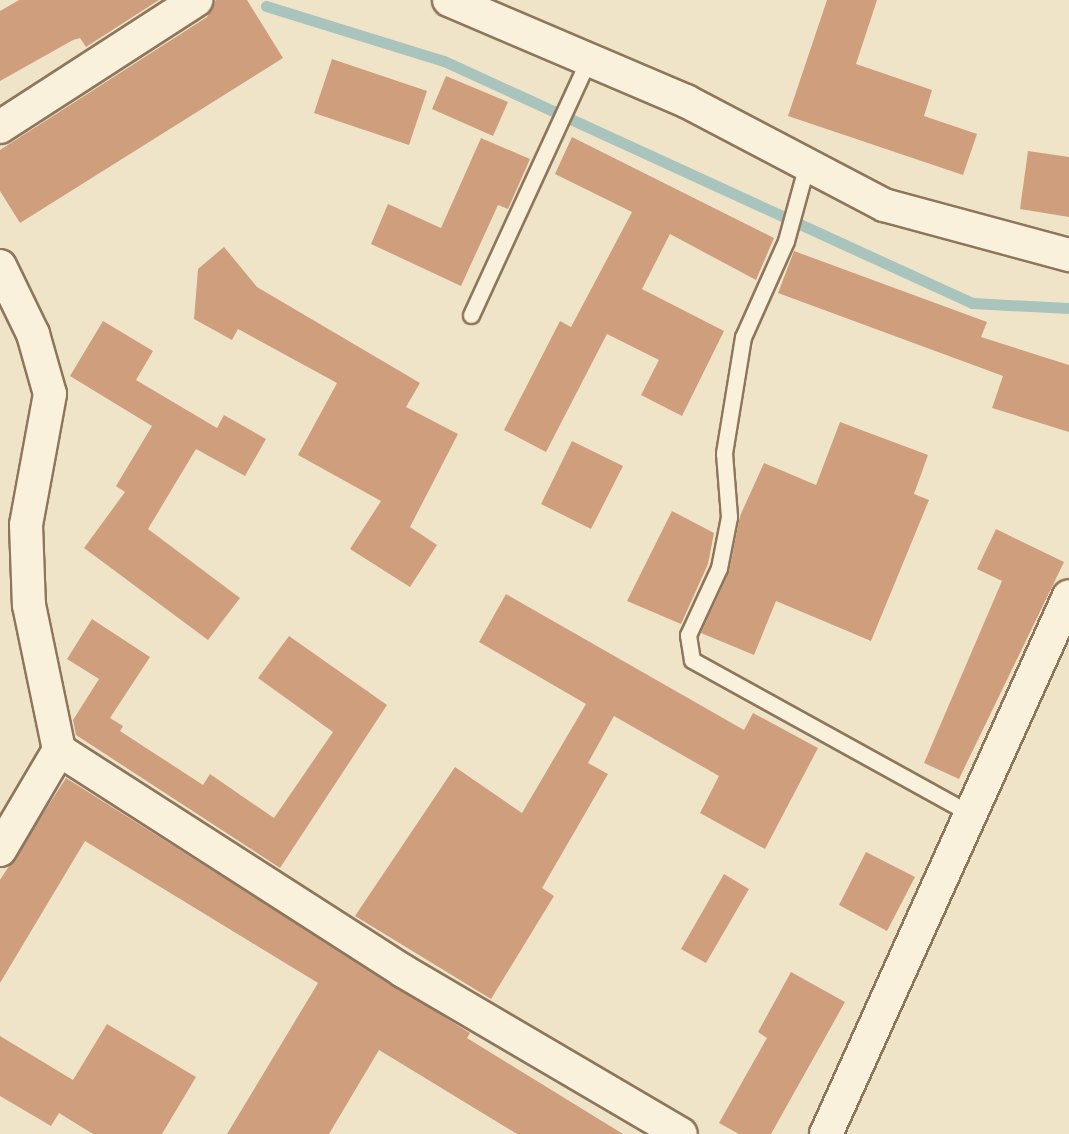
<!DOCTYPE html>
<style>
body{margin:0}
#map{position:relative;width:1069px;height:1134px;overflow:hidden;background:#f0e4c8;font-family:Literata,serif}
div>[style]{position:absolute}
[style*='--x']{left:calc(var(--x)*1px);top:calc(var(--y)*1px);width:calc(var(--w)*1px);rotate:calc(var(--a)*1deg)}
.stream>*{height:11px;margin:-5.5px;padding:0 5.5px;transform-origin:5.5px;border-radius:5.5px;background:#a9c4bc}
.building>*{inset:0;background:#cf9f7d}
.roads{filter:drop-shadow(2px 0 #8d765c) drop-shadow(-2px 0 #8d765c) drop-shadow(0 2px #8d765c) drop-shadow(0 -2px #8d765c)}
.service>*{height:15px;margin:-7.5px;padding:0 7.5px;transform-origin:7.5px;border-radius:7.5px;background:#faf1dc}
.minor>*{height:32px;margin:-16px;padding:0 16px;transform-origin:16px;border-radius:16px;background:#faf1dc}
span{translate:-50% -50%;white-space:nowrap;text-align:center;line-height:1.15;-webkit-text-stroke:8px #f7eed8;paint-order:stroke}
</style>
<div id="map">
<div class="stream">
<i style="--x:266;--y:6;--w:186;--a:17.2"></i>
<i style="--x:444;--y:61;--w:581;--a:24.62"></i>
<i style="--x:972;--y:303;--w:97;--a:3"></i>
</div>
<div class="building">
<i style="clip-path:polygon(19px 0,159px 0,86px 47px,80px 38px,73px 40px,0 81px,0 11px)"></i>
<i style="clip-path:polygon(216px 0,247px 0,283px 58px,20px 223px,0 191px,0 150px,207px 17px)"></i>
<i style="clip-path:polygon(827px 0,877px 0,856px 64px,932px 90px,924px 116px,977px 134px,963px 175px,788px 116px)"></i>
<i style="clip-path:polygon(332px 59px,427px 91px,409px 145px,314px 113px)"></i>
<i style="clip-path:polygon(446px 76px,508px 102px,493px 136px,432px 109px)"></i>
<i style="clip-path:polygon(572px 137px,774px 238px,756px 280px,670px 234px,642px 289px,724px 331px,682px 416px,641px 395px,659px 360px,607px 334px,546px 452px,504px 430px,560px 321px,571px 327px,632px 212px,555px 174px)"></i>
<i style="clip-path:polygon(481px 138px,530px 159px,508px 209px,498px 205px,461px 286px,371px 244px,388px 204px,441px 228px)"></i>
<i style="clip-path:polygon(1028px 151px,1069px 157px,1069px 217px,1020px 209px)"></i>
<i style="clip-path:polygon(224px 247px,257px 287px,420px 383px,406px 407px,458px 434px,410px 527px,437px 545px,410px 587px,350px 549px,381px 501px,298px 455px,337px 383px,238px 329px,232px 340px,194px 319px,198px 269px)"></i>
<i style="clip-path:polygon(794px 251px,987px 322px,981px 337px,1069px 365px,1069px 432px,992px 408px,1003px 376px,778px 293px)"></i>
<i style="clip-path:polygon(103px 321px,153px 351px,136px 380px,217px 428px,224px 415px,266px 439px,245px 476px,196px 449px,148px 529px,240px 598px,208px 640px,84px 548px,125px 492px,116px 486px,152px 426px,70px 376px)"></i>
<i style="clip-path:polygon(840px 422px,928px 455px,914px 494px,929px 500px,871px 641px,776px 601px,754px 655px,701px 633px,729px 572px,740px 516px,764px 463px,816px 485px)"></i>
<i style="clip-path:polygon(572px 441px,623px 466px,591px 529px,541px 504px)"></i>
<i style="clip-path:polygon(672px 511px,714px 533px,708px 564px,681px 624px,627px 601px)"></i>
<i style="clip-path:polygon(996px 529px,1064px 562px,959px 779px,924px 763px,1002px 581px,977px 569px)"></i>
<i style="clip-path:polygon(506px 594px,744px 730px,753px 713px,818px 748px,765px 849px,700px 813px,719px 776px,614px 716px,588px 763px,608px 774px,542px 888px,554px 896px,491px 999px,355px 916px,455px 767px,522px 813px,586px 704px,479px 642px)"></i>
<i style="clip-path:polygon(92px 619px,150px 657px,110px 718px,123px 726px,120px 731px,203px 785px,210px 774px,274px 818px,333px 732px,258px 678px,289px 636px,387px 705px,280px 868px,76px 735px,73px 720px,99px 679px,67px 659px)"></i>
<i style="clip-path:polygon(66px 778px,470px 1033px,467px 1038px,623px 1134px,517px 1134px,379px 1050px,329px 1134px,227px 1134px,318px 983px,85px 841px,0 983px,0 880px)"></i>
<i style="clip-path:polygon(866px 852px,915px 877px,887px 931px,839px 905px)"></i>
<i style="clip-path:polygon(724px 874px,749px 889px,706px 963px,681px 949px)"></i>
<i style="clip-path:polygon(791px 972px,845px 1002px,771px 1134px,739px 1134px,719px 1123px,767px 1038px,758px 1032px)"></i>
<i style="clip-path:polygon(107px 1024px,196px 1077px,162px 1134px,93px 1134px,59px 1113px,51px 1126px,0 1096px,0 1036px,73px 1080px)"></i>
</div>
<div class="roads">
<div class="service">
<i style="--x:807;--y:164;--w:80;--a:105.3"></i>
<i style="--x:786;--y:241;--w:105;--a:114.1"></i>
<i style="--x:743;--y:337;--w:118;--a:99.3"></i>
<i style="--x:724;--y:453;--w:64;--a:85.5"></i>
<i style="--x:729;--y:517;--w:52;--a:101.1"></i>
<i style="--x:719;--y:568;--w:74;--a:114.8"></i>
<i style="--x:688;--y:635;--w:25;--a:81"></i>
<i style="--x:692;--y:660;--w:316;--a:28.9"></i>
<i style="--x:471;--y:315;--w:282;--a:-65.3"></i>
</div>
<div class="minor">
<i style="--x:449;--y:0;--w:258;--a:23.1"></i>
<i style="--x:686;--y:101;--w:224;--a:27.7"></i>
<i style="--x:884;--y:205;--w:192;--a:15.1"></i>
<i style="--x:0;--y:127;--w:234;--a:-32.9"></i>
<i style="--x:0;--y:266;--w:76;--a:64.1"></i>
<i style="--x:33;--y:334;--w:62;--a:74.2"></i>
<i style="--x:50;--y:394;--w:133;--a:100.4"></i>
<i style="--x:26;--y:525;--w:80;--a:87.9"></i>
<i style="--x:29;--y:605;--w:148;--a:78.3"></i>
<i style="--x:59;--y:750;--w:116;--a:120.5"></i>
<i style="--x:59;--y:750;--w:409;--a:32.7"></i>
<i style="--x:403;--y:971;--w:322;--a:30.4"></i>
<i style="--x:826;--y:1134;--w:590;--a:-65.69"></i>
</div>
</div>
</div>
